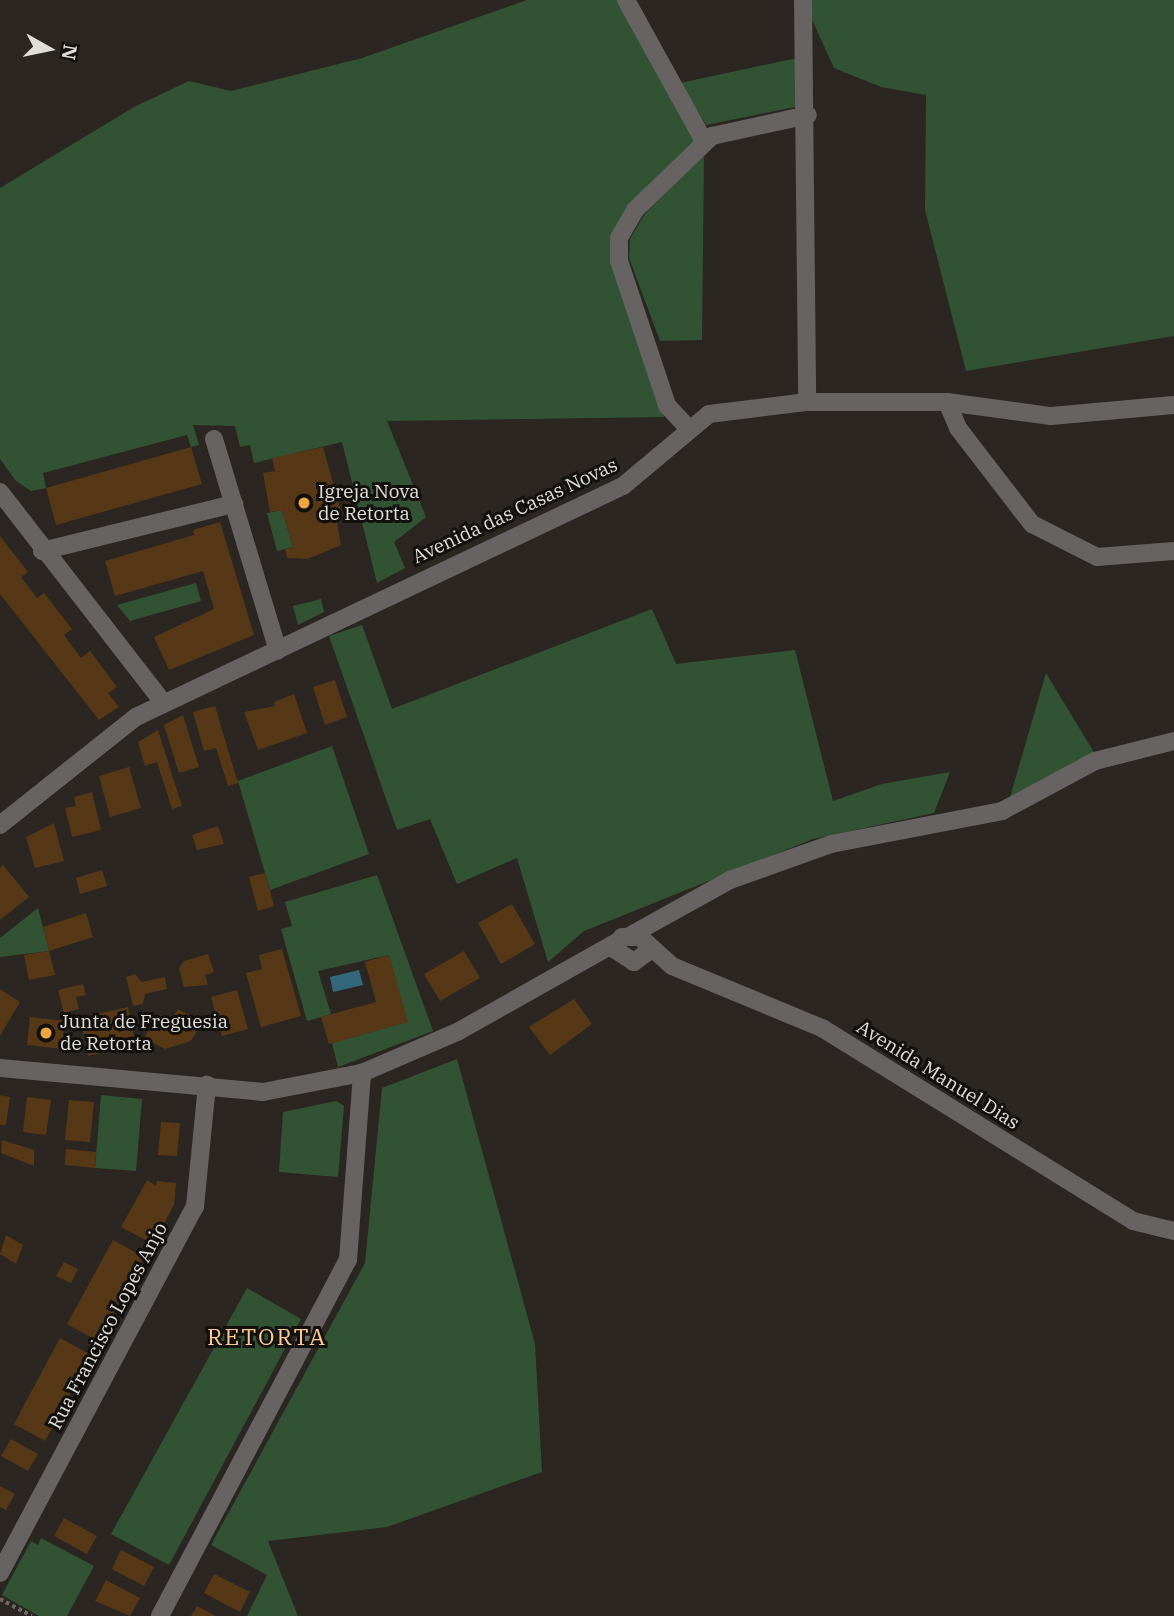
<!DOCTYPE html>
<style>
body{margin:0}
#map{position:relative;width:1174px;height:1616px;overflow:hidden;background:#2b2621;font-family:"IBM Plex Serif",serif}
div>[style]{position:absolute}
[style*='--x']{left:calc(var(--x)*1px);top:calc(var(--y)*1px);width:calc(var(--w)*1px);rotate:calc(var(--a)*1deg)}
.green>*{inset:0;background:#325234}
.water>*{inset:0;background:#33687c}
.building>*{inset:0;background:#573816}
.path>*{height:3.5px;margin-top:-1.75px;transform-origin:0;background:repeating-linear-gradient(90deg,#6c6863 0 3.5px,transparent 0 7px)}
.minor>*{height:18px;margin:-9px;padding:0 9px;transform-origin:9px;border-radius:9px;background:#676363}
.tertiary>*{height:18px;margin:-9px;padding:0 9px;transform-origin:9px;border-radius:9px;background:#676363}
.dots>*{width:19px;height:19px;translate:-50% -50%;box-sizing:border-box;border:4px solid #12100d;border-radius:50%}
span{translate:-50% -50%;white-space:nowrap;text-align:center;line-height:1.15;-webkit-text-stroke:6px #12100d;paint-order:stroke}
.poi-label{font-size:19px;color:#e1deda}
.left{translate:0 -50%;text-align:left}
.street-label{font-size:19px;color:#e1deda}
.quarter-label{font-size:23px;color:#ffca8b;letter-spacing:2px}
.north{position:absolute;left:14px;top:14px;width:70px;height:70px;-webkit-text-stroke:5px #12100d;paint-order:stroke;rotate:99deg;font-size:19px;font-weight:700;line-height:28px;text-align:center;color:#e1deda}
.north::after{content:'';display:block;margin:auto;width:24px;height:32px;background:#e1deda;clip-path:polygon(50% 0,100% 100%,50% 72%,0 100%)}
</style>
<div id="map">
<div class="green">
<i style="clip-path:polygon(527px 0,626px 0,705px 143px,635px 210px,621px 267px,664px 417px,387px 421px,426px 517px,394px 542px,405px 568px,377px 583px,342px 442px,254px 463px,250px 445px,240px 447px,235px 426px,193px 425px,199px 445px,191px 447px,187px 435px,43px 473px,46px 488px,31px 491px,16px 481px,0 459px,0 188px,134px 107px,189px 81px,231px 91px,362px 58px)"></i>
<i style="clip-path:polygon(803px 0,1174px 0,1174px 336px,966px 371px,925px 210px,926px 95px,881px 87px,834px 68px)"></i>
<i style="clip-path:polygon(802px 57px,800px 106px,706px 125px,680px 83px)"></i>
<i style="clip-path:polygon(704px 152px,702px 340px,660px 341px,629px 258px,630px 239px,644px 215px)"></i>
<i style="clip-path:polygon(282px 510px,293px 547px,277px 551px,267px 513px)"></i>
<i style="clip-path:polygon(196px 583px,201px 601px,130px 621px,117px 605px)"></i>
<i style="clip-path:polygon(321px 599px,324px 612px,298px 625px,293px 606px)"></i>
<i style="clip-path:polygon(652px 609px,676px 664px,795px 650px,833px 801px,882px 784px,950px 772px,934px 813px,813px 839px,584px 931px,548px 962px,517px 858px,457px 884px,430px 819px,397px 830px,329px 636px,362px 625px,392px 709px)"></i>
<i style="clip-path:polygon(1046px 673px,1095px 754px,1010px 797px)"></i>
<i style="clip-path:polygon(332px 746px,369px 854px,270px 890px,238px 781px)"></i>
<i style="clip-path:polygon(377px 875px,433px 1031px,338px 1067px,332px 1043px,407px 1022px,389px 955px,318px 971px,331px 1014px,307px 1021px,281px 929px,292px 926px,285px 902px)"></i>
<i style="clip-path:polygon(38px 908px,49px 951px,0 957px,0 938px)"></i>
<i style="clip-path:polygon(457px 1059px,535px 1344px,542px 1472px,387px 1527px,268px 1541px,298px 1616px,247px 1616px,267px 1575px,211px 1545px,365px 1263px,382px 1088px)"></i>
<i style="clip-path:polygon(101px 1095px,142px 1099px,136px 1171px,95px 1168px)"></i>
<i style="clip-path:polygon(336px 1101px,344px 1106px,338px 1177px,279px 1172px,283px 1112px)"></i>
<i style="clip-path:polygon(247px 1288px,301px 1319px,169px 1565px,111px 1534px)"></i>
<i style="clip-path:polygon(41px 1538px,94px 1566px,67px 1616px,39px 1616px,2px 1595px,31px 1541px,38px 1545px)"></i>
</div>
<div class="water">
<i style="clip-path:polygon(359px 970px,363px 985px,333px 992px,330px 977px)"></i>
</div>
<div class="building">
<i style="clip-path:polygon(191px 447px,202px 484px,56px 525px,46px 488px)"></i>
<i style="clip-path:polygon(323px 447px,342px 515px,336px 517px,341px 545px,308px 559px,287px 558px,285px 549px,293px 547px,282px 510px,270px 512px,263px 473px,275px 471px,272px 458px)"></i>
<i style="clip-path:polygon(220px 522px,254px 635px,169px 670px,154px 637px,214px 609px,203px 571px,115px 596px,105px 561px,194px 535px,193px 530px)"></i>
<i style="clip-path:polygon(0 536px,28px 572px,21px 577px,37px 598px,44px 593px,72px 629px,64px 635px,81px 658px,90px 651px,117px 687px,108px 693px,119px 707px,99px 720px,0 594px)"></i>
<i style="clip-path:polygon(335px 680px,347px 717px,325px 725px,313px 687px)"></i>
<i style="clip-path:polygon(294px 694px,307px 733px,258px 750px,244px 712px,275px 706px,274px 702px)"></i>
<i style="clip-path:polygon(215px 706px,238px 783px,228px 786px,216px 748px,204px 751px,193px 712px)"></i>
<i style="clip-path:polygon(183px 715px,199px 767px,179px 773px,164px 725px)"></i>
<i style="clip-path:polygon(158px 730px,182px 806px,172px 809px,157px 762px,145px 766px,138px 742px)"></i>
<i style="clip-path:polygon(129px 767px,141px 808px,110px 817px,99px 776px)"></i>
<i style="clip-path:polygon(92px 792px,101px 830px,72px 837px,65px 808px,76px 806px,74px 797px)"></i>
<i style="clip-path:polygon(54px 823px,64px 861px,35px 868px,26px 837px)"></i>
<i style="clip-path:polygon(218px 826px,224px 844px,197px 850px,192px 835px)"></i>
<i style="clip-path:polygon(3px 865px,29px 897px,0 920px,0 868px)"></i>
<i style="clip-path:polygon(102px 870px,107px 886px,80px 894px,76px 878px)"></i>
<i style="clip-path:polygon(265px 873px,274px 906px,258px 911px,249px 877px)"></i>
<i style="clip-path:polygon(512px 904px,535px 944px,501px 964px,478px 923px)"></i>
<i style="clip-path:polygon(86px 913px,93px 937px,49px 951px,43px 927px)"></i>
<i style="clip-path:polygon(282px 949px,301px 1016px,261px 1027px,246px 973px,262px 969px,259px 955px)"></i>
<i style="clip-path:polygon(49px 951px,55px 975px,29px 980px,24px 955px)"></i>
<i style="clip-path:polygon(464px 951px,480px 978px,440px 1001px,424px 974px)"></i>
<i style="clip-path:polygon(208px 954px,214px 972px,205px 975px,208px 985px,184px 987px,179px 968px,184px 961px)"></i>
<i style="clip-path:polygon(389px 955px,408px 1022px,329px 1044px,321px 1017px,376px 1002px,365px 962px)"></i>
<i style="clip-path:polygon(135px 974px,142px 982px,165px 977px,167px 989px,145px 994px,143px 1004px,133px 1006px,126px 977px)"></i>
<i style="clip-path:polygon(83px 984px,86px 995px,76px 997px,79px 1009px,64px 1013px,58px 990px)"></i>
<i style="clip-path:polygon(0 989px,20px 1002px,0 1036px)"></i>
<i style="clip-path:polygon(237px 990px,248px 1029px,222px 1036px,211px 997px)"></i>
<i style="clip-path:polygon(574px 999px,592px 1024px,550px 1055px,529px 1027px)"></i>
<i style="clip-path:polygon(128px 1007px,136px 1045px,88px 1056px,80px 1018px)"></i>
<i style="clip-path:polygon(178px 1009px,202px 1022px,191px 1041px,165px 1049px,144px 1038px,158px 1014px,172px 1019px)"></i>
<i style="clip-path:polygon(30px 1017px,65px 1021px,62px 1049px,27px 1045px)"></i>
<i style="clip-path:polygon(0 1095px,10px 1097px,6px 1125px,0 1125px)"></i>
<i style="clip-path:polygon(27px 1097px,51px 1100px,46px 1135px,23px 1132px)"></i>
<i style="clip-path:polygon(69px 1100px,94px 1102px,90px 1142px,65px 1140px)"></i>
<i style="clip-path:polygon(161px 1122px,180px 1123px,177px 1156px,158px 1155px)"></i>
<i style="clip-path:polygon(2px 1140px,34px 1150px,34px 1166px,1px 1153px)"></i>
<i style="clip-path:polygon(66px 1149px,96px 1152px,95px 1168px,65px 1165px)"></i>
<i style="clip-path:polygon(147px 1180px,156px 1186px,157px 1181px,176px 1183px,174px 1205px,153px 1244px,121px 1227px)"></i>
<i style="clip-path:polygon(6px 1235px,23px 1245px,16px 1264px,0 1254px)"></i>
<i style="clip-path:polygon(113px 1240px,144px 1257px,98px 1341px,67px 1324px)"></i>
<i style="clip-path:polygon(64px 1262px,78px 1269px,71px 1283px,56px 1276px)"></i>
<i style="clip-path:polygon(60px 1338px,91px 1355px,45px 1441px,14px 1424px)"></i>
<i style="clip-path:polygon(11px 1439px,38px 1454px,28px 1471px,1px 1456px)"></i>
<i style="clip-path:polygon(0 1486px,15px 1494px,6px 1510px,0 1507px)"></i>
<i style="clip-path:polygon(64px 1518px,97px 1536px,87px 1554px,54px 1536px)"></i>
<i style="clip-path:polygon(121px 1550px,154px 1567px,144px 1586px,112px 1569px)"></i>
<i style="clip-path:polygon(214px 1574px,250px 1592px,240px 1612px,204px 1593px)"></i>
<i style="clip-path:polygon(106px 1580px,140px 1598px,130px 1616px,95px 1601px)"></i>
<i style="clip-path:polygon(197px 1606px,216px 1616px,191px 1616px)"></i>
</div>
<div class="path">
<i style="--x:0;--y:1599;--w:36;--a:28"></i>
</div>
<div class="minor">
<i style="--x:626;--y:0;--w:163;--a:61.1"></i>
<i style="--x:803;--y:0;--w:402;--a:89.4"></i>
<i style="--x:947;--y:402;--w:28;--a:67"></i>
<i style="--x:958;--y:428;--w:121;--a:52.4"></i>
<i style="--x:1032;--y:524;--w:73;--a:26.9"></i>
<i style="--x:1097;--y:557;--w:77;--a:-4.5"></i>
<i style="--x:689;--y:429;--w:33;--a:-133"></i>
<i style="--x:667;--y:405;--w:152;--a:-108.4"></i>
<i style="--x:619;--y:261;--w:23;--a:-90"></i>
<i style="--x:619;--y:238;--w:32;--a:-60"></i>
<i style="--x:635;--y:210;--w:107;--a:-43.9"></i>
<i style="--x:712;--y:136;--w:98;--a:-12.3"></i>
<i style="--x:214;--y:439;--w:221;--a:73.2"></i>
<i style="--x:0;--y:492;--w:266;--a:52.2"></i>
<i style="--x:42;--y:551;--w:198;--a:-13.8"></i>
<i style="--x:631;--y:935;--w:113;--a:-29.1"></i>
<i style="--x:730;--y:880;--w:107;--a:-19.6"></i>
<i style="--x:831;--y:844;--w:174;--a:-10.9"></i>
<i style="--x:1002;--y:811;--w:106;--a:-28.3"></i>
<i style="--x:1095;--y:761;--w:81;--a:-14.2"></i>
<i style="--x:649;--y:951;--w:19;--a:144"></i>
<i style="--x:634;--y:962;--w:24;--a:-147"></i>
<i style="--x:614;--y:949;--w:14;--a:-56"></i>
<i style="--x:622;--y:937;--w:18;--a:0"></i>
<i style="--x:640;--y:937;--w:43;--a:42.2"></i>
<i style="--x:672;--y:966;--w:162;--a:22.5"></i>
<i style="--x:822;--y:1028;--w:366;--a:31.8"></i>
<i style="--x:1133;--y:1221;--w:42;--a:13.7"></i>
<i style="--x:0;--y:1068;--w:264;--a:5.2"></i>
<i style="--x:263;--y:1092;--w:101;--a:-10.9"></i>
<i style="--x:362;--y:1073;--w:106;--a:-23.4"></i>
<i style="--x:459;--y:1031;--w:181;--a:-29.4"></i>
<i style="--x:0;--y:1573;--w:415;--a:-62"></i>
<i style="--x:195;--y:1207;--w:123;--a:-84.4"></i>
<i style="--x:160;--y:1616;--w:403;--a:-62.2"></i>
<i style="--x:348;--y:1260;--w:188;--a:-85.7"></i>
</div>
<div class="tertiary">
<i style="--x:0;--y:825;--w:174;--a:-38.5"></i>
<i style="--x:136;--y:717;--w:539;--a:-25.38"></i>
<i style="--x:623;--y:486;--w:112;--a:-39.9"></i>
<i style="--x:709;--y:414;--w:99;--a:-7"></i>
<i style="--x:807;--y:402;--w:140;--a:0"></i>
<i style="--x:947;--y:402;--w:105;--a:7.7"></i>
<i style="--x:1051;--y:416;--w:123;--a:-5.1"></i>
</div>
<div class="dots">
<i style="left:304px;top:503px;background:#f0a63f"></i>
<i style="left:46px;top:1033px;background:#f0a63f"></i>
</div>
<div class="poi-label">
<span class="left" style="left:318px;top:503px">Igreja Nova<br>de Retorta</span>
<span class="left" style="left:60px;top:1033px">Junta de Freguesia<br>de Retorta</span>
</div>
<div class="street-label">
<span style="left:515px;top:511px;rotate:-25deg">Avenida das Casas Novas</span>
<span style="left:938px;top:1075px;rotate:32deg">Avenida Manuel Dias</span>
<span style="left:108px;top:1326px;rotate:-62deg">Rua Francisco Lopes Anjo</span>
</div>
<div class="quarter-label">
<span style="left:267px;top:1336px">RETORTA</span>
</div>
<div class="north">N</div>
</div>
